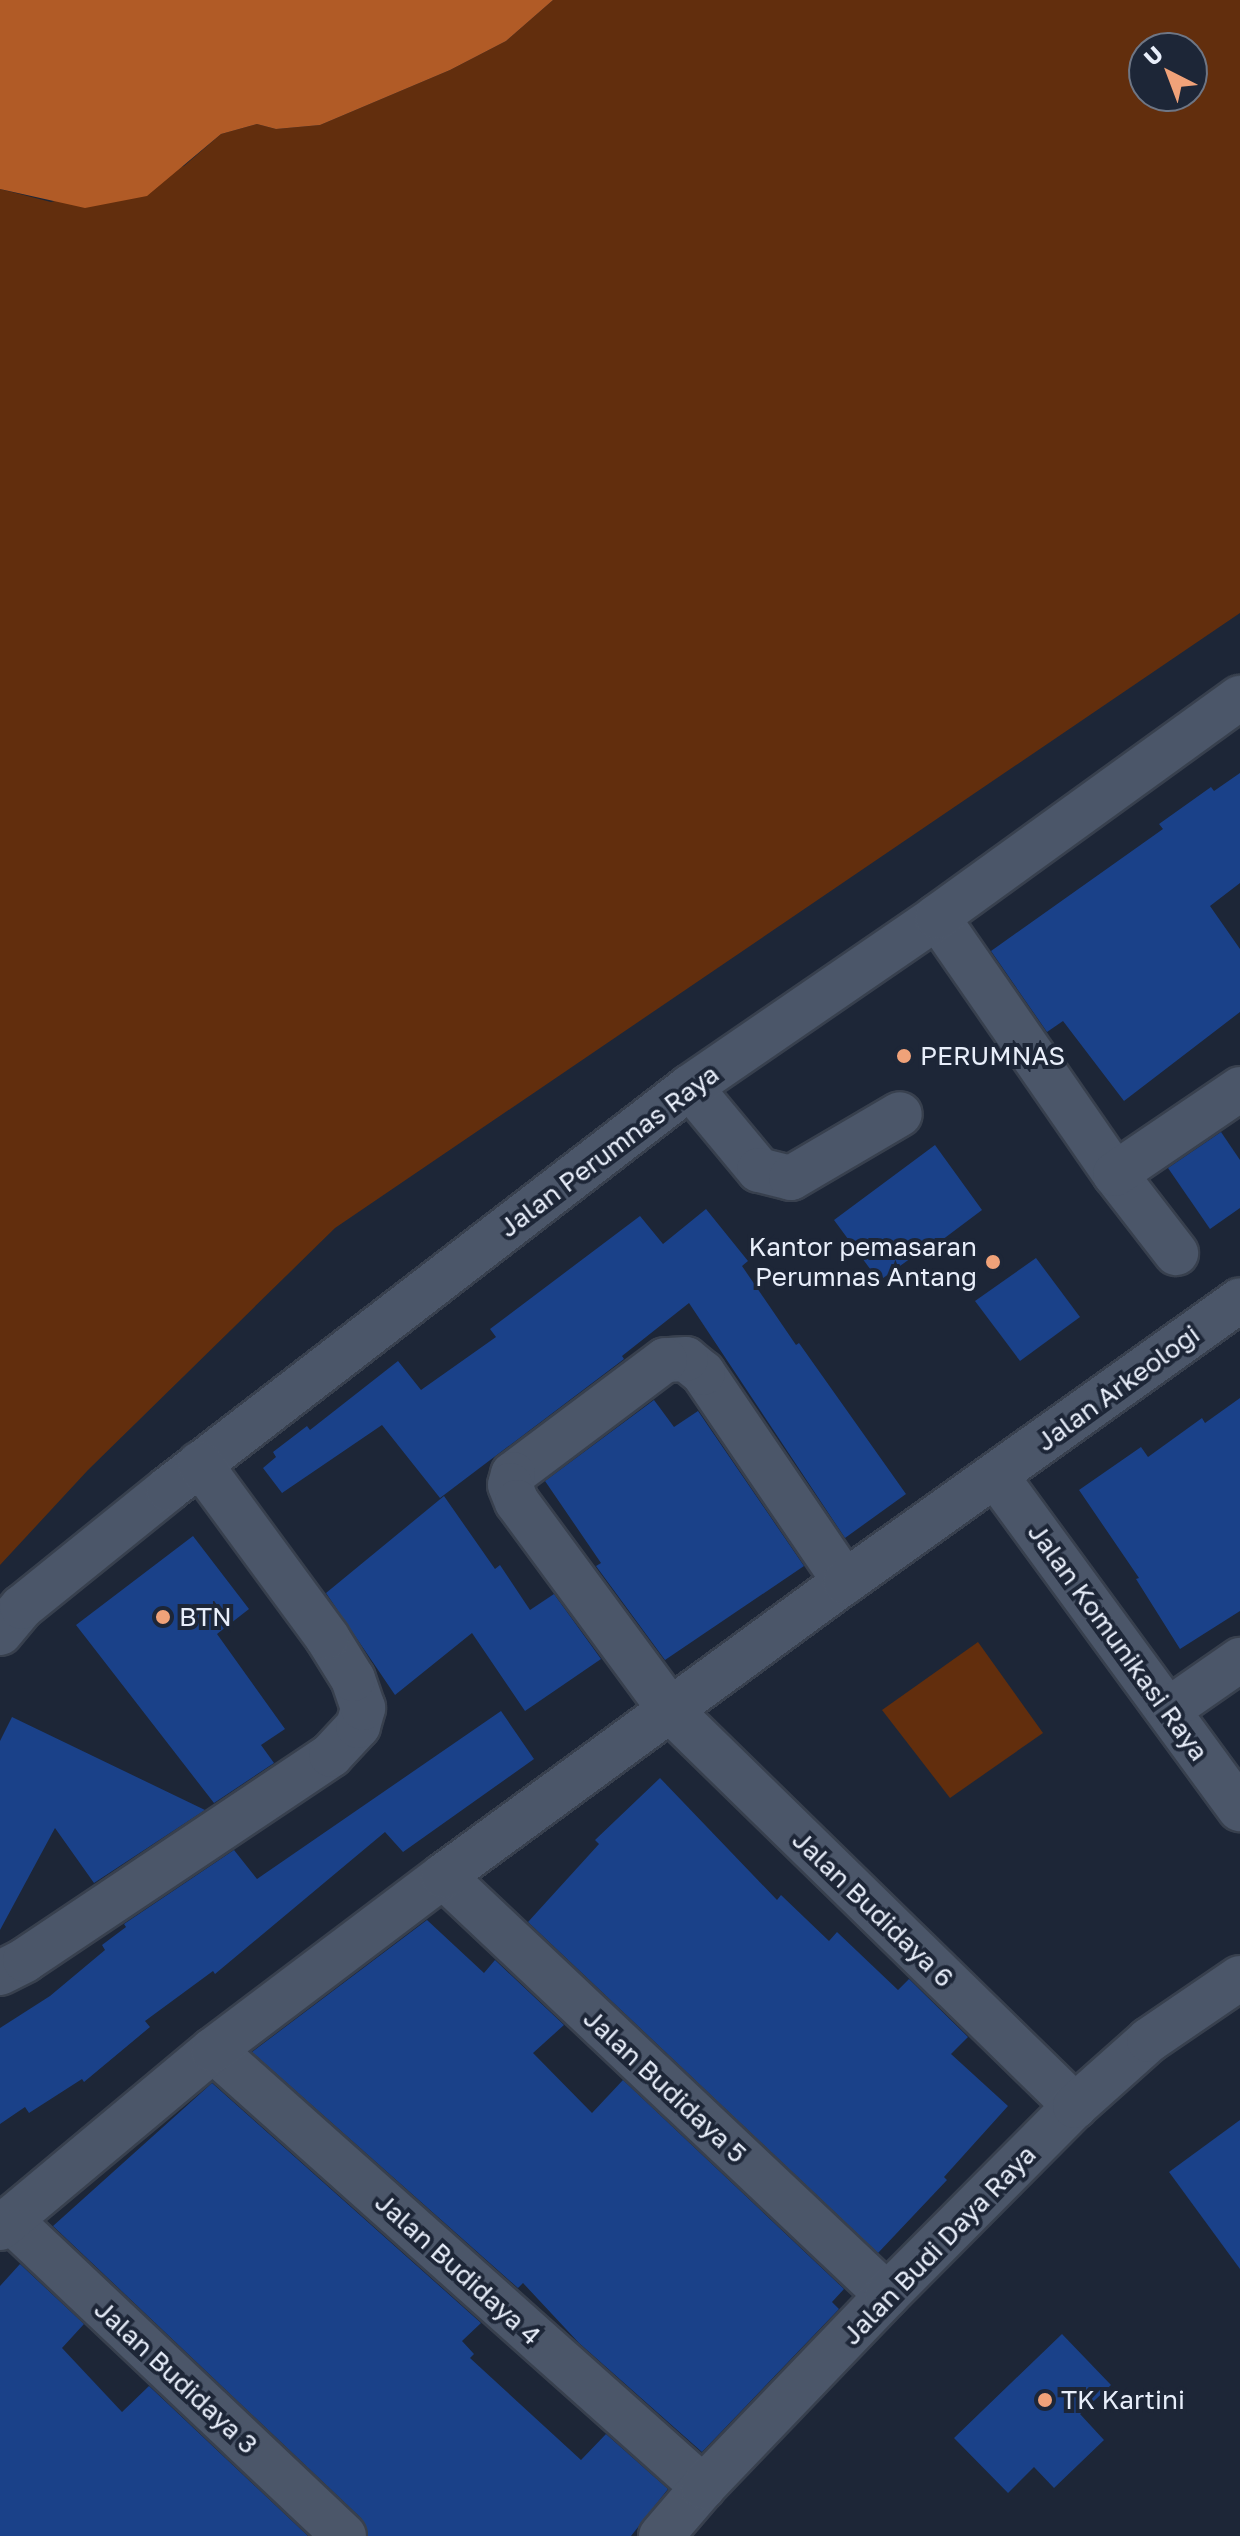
<!DOCTYPE html>
<style>
body{margin:0}
#map{position:relative;width:1240px;height:2536px;overflow:hidden;background:#1d2637;font-family:"Golos Text",sans-serif}
div>[style]{position:absolute}
[style*='--x']{left:calc(var(--x)*1px);top:calc(var(--y)*1px);width:calc(var(--w)*1px);rotate:calc(var(--a)*1deg)}
.green>*{inset:0;background:#622e0d}
.water>*{inset:0;background:#b15b26}
.building>*{inset:0;background:#1a4189}
.roads{filter:drop-shadow(2px 0 #38404e) drop-shadow(-2px 0 #38404e) drop-shadow(0 2px #38404e) drop-shadow(0 -2px #38404e)}
.minor>*{height:44px;margin:-22px;padding:0 22px;transform-origin:22px;border-radius:22px;background:#4b5669}
.dots>*{width:22px;height:22px;translate:-50% -50%;box-sizing:border-box;border:4px solid #1d2637;border-radius:50%}
span{translate:-50% -50%;white-space:nowrap;text-align:center;line-height:1.15;-webkit-text-stroke:8px #1d2637;paint-order:stroke}
.poi-label{font-size:26px;color:#e8eefa}
.left{translate:0 -50%;text-align:left}
.right{translate:-100% -50%;text-align:right}
.street-label{font-size:26px;color:#e8eefa}
.north{position:absolute;left:1128px;top:32px;width:80px;height:80px;box-sizing:border-box;background:#1d2637;border:2px solid #6e7685;border-radius:50%;rotate:318deg;font-size:22px;font-weight:700;line-height:32px;text-align:center;color:#e8eefa}
.north::after{content:'';display:block;margin:auto;width:28px;height:36px;background:#f0a279;clip-path:polygon(50% 0,100% 100%,50% 72%,0 100%)}
</style>
<div id="map">
<div class="green">
<i style="clip-path:polygon(evenodd,553px 0,1240px 0,1240px 613px,335px 1228px,88px 1470px,0 1565px,0 189px,51px 202px,184px 166px,221px 134px,257px 124px,276px 129px,320px 125px,450px 70px,506px 41px,553px 0,1144px 48px,1192px 48px,1192px 96px,1144px 96px,1144px 48px)"></i>
<i style="clip-path:polygon(978px 1642px,1043px 1733px,950px 1798px,882px 1710px)"></i>
</div>
<div class="water">
<i style="clip-path:polygon(0 0,553px 0,506px 41px,450px 70px,320px 125px,276px 129px,257px 124px,221px 134px,147px 196px,85px 208px,0 189px)"></i>
</div>
<div class="building">
<i style="clip-path:polygon(1240px 773px,1240px 883px,1210px 906px,1240px 949px,1240px 1012px,1124px 1101px,1063px 1021px,1047px 1032px,991px 951px,1163px 829px,1159px 824px,1211px 787px,1214px 791px)"></i>
<i style="clip-path:polygon(1221px 1132px,1240px 1160px,1240px 1208px,1210px 1229px,1168px 1168px)"></i>
<i style="clip-path:polygon(935px 1145px,982px 1210px,934px 1246px,932px 1243px,879px 1281px,834px 1220px)"></i>
<i style="clip-path:polygon(706px 1209px,748px 1261px,742px 1266px,796px 1345px,799px 1343px,906px 1494px,845px 1538px,689px 1303px,622px 1356px,624px 1359px,440px 1498px,382px 1425px,282px 1493px,263px 1468px,276px 1457px,273px 1452px,307px 1426px,310px 1430px,398px 1361px,421px 1390px,496px 1337px,490px 1329px,640px 1216px,663px 1244px)"></i>
<i style="clip-path:polygon(1036px 1258px,1080px 1317px,1020px 1361px,975px 1301px)"></i>
<i style="clip-path:polygon(1240px 1398px,1240px 1611px,1180px 1649px,1136px 1579px,1139px 1578px,1079px 1490px,1141px 1447px,1148px 1457px,1202px 1418px,1205px 1423px)"></i>
<i style="clip-path:polygon(654px 1400px,674px 1427px,698px 1411px,804px 1566px,665px 1660px,596px 1566px,601px 1563px,545px 1481px)"></i>
<i style="clip-path:polygon(444px 1496px,495px 1569px,500px 1565px,530px 1610px,554px 1594px,601px 1659px,525px 1711px,472px 1633px,395px 1695px,326px 1593px)"></i>
<i style="clip-path:polygon(193px 1536px,249px 1609px,217px 1634px,285px 1729px,261px 1745px,274px 1763px,214px 1803px,76px 1625px)"></i>
<i style="clip-path:polygon(501px 1711px,534px 1759px,403px 1852px,385px 1832px,215px 1974px,213px 1971px,145px 2021px,150px 2027px,84px 2082px,82px 2079px,29px 2113px,25px 2107px,0 2124px,0 2028px,50px 1996px,105px 1950px,102px 1945px,126px 1927px,124px 1924px,234px 1850px,257px 1879px)"></i>
<i style="clip-path:polygon(12px 1717px,205px 1810px,94px 1883px,55px 1828px,0 1930px,0 1741px)"></i>
<i style="clip-path:polygon(660px 1778px,777px 1900px,781px 1895px,829px 1941px,837px 1932px,898px 1990px,909px 1979px,968px 2037px,951px 2054px,1008px 2106px,944px 2177px,947px 2180px,878px 2253px,528px 1922px,599px 1844px,595px 1840px)"></i>
<i style="clip-path:polygon(427px 1920px,484px 1973px,495px 1960px,564px 2025px,533px 2053px,592px 2113px,623px 2080px,844px 2289px,832px 2302px,839px 2309px,702px 2452px,579px 2343px,523px 2283px,518px 2288px,252px 2052px)"></i>
<i style="clip-path:polygon(212px 2083px,481px 2323px,462px 2341px,474px 2354px,470px 2358px,581px 2460px,606px 2434px,668px 2489px,631px 2536px,368px 2536px,361px 2518px,53px 2226px)"></i>
<i style="clip-path:polygon(1240px 2120px,1240px 2269px,1169px 2172px)"></i>
<i style="clip-path:polygon(20px 2264px,84px 2324px,62px 2348px,122px 2412px,149px 2386px,308px 2536px,0 2536px,0 2286px)"></i>
<i style="clip-path:polygon(1062px 2334px,1111px 2385px,1080px 2414px,1104px 2440px,1054px 2488px,1034px 2467px,1008px 2493px,954px 2438px)"></i>
</div>
<div class="roads">
<div class="minor">
<i style="--x:937;--y:917;--w:313;--a:55.3"></i>
<i style="--x:1115;--y:1174;--w:100;--a:52.3"></i>
<i style="--x:690;--y:1087;--w:108;--a:50.3"></i>
<i style="--x:759;--y:1170;--w:33;--a:14"></i>
<i style="--x:791;--y:1178;--w:126;--a:-30.4"></i>
<i style="--x:1115;--y:1174;--w:151;--a:-34.2"></i>
<i style="--x:996;--y:1476;--w:413;--a:53.8"></i>
<i style="--x:845;--y:1582;--w:253;--a:-124.2"></i>
<i style="--x:703;--y:1373;--w:22;--a:-141"></i>
<i style="--x:686;--y:1359;--w:21;--a:177"></i>
<i style="--x:665;--y:1360;--w:190;--a:143.1"></i>
<i style="--x:513;--y:1474;--w:11;--a:105"></i>
<i style="--x:510;--y:1485;--w:18;--a:68"></i>
<i style="--x:517;--y:1502;--w:261;--a:53.6"></i>
<i style="--x:672;--y:1712;--w:564;--a:44.35"></i>
<i style="--x:0;--y:1633;--w:34;--a:-50"></i>
<i style="--x:22;--y:1607;--w:188;--a:-38.9"></i>
<i style="--x:168;--y:1489;--w:659;--a:-37.6"></i>
<i style="--x:690;--y:1087;--w:300;--a:-34.5"></i>
<i style="--x:937;--y:917;--w:374;--a:-35.9"></i>
<i style="--x:1168;--y:1710;--w:88;--a:-34.8"></i>
<i style="--x:443;--y:1876;--w:610;--a:43.34"></i>
<i style="--x:0;--y:1973;--w:28;--a:-27"></i>
<i style="--x:25;--y:1960;--w:368;--a:-33.8"></i>
<i style="--x:331;--y:1755;--w:40;--a:-47"></i>
<i style="--x:358;--y:1726;--w:19;--a:-74"></i>
<i style="--x:363;--y:1708;--w:31;--a:-109"></i>
<i style="--x:353;--y:1679;--w:49;--a:-121.8"></i>
<i style="--x:327;--y:1637;--w:215;--a:-126.3"></i>
<i style="--x:213;--y:2050;--w:657;--a:41.73"></i>
<i style="--x:9;--y:2219;--w:461;--a:43.4"></i>
<i style="--x:0;--y:2228;--w:278;--a:-39.9"></i>
<i style="--x:213;--y:2050;--w:288;--a:-37.1"></i>
<i style="--x:443;--y:1876;--w:498;--a:-36.2"></i>
<i style="--x:845;--y:1582;--w:485;--a:-35.5"></i>
<i style="--x:661;--y:2536;--w:65;--a:-49.4"></i>
<i style="--x:703;--y:2487;--w:266;--a:-46.2"></i>
<i style="--x:887;--y:2295;--w:267;--a:-45.2"></i>
<i style="--x:1075;--y:2106;--w:99;--a:-41.7"></i>
<i style="--x:1149;--y:2040;--w:110;--a:-34.3"></i>
</div>
</div>
<div class="dots">
<i style="left:904px;top:1056px;background:#f0a279"></i>
<i style="left:993px;top:1262px;background:#f0a279"></i>
<i style="left:163px;top:1617px;background:#f0a279"></i>
<i style="left:1045px;top:2400px;background:#f0a279"></i>
</div>
<div class="poi-label">
<span class="left" style="left:920px;top:1056px">PERUMNAS</span>
<span class="right" style="left:977px;top:1262px">Kantor pemasaran<br>Perumnas Antang</span>
<span class="left" style="left:179px;top:1617px">BTN</span>
<span class="left" style="left:1061px;top:2400px">TK Kartini</span>
</div>
<div class="street-label">
<span style="left:609px;top:1151px;rotate:-37deg">Jalan Perumnas Raya</span>
<span style="left:1118px;top:1388px;rotate:-36deg">Jalan Arkeologi</span>
<span style="left:1118px;top:1642px;rotate:54deg">Jalan Komunikasi Raya</span>
<span style="left:873px;top:1909px;rotate:44deg">Jalan Budidaya 6</span>
<span style="left:665px;top:2086px;rotate:43deg">Jalan Budidaya 5</span>
<span style="left:939px;top:2245px;rotate:-46deg">Jalan Budi Daya Raya</span>
<span style="left:458px;top:2269px;rotate:42deg">Jalan Budidaya 4</span>
<span style="left:176px;top:2377px;rotate:43deg">Jalan Budidaya 3</span>
</div>
<div class="north">U</div>
</div>
